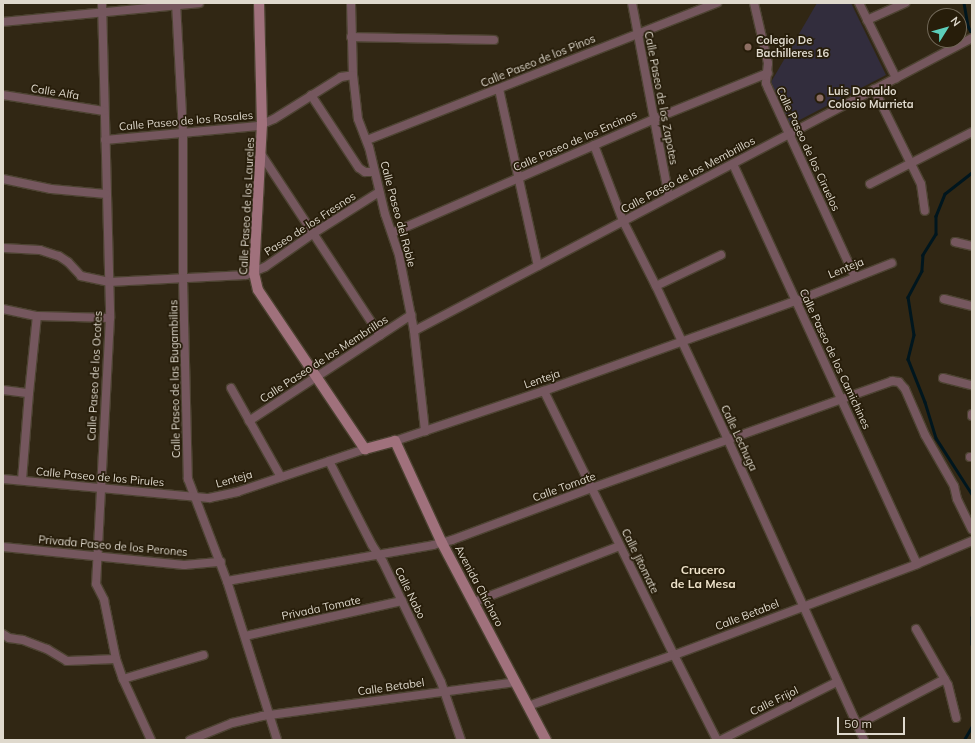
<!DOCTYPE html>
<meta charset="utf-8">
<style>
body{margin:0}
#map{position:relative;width:975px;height:743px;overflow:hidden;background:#312714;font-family:Mulish,sans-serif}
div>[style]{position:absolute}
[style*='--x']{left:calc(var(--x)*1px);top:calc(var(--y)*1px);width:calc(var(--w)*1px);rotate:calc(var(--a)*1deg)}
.education>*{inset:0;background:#322d3d}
.stream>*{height:2.5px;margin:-1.25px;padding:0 1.25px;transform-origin:1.25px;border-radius:1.25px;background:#00161e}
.roads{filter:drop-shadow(1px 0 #4d4332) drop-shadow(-1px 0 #4d4332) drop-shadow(0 1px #4d4332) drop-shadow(0 -1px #4d4332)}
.street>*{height:8px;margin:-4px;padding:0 4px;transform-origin:4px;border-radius:4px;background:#75575e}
.secondary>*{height:10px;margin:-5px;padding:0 5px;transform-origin:5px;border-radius:5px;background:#a0717c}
.dots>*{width:11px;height:11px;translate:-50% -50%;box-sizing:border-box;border:2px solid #271d0a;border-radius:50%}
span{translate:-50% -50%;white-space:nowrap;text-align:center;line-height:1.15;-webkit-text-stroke:3.5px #271d0a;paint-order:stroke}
.poi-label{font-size:11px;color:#dfd9cd;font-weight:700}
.left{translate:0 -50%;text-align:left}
.street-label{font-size:11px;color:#dfd9cd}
.neighbourhood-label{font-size:12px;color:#ede1c9;font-weight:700}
.frame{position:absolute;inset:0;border:4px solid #dfd9cd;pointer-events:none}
.north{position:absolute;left:927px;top:8px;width:40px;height:40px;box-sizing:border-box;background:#271d0a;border:1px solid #716858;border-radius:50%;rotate:53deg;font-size:11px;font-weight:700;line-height:16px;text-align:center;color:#dfd9cd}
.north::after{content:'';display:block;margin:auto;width:14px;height:18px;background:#5cceba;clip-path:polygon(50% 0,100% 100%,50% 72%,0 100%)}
.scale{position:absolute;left:837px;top:717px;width:68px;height:18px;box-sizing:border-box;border:2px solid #dfd9cd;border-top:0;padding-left:5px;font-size:12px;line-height:14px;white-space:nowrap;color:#dfd9cd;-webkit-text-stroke:3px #271d0a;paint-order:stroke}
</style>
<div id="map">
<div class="education">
<i style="clip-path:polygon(817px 3px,851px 3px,886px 75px,790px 125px,771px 82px)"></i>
</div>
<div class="stream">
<i style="--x:964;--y:3;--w:23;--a:80"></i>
<i style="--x:968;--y:26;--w:9;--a:63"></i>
<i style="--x:972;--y:173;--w:34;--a:142"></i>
<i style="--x:945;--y:194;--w:24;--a:112"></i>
<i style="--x:936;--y:216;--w:18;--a:90"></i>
<i style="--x:936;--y:234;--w:25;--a:122"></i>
<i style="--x:923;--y:255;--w:16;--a:94"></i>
<i style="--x:922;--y:271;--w:30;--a:118"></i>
<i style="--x:908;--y:297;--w:38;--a:81"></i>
<i style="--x:914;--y:335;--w:25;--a:104"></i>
<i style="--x:908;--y:359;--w:46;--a:68.4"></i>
<i style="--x:925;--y:402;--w:38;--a:73"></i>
<i style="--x:936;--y:438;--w:67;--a:57.3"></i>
<i style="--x:972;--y:617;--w:27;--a:90"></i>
<i style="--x:964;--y:740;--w:16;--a:-60"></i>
</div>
<div class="roads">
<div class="street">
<i style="--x:102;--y:3;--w:315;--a:88.5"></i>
<i style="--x:110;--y:318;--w:266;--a:93"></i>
<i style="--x:96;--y:584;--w:18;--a:63"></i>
<i style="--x:104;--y:600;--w:60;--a:78.5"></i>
<i style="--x:116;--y:659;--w:21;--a:71"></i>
<i style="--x:123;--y:679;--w:67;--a:65.3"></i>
<i style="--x:176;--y:3;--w:130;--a:86.9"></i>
<i style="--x:183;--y:133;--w:146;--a:90"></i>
<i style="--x:183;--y:279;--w:200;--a:88.6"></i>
<i style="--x:188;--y:479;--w:109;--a:69.1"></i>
<i style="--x:227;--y:581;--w:167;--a:72.5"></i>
<i style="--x:351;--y:3;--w:72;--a:88.4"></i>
<i style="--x:353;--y:75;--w:44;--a:83.5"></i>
<i style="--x:358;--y:119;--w:30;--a:69"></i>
<i style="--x:369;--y:147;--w:69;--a:76.6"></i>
<i style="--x:385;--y:214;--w:43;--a:71.1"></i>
<i style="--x:399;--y:255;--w:77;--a:78.8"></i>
<i style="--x:414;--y:331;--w:101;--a:83.7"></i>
<i style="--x:632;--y:3;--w:197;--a:79.2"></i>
<i style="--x:754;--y:3;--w:62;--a:76.9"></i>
<i style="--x:768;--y:63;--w:20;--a:96"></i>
<i style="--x:766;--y:83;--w:5;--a:68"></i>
<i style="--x:768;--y:88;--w:208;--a:65.3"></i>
<i style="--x:859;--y:3;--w:84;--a:63.7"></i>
<i style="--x:867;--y:20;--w:42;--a:-24.1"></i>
<i style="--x:3;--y:22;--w:197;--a:-5.5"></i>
<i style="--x:351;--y:37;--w:143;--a:1.2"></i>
<i style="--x:499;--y:89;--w:181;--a:77.6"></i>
<i style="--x:874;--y:89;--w:106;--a:63.7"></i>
<i style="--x:921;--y:184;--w:27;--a:82"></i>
<i style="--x:3;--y:95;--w:102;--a:9"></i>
<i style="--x:311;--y:95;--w:87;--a:56.7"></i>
<i style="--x:359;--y:168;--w:7;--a:34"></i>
<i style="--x:365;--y:172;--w:9;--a:0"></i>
<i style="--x:105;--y:140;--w:154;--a:-5.2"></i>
<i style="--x:258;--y:126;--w:17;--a:-24"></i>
<i style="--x:274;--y:119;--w:79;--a:-32.1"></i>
<i style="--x:341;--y:77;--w:12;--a:-9"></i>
<i style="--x:367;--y:140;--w:376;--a:-21.4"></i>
<i style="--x:594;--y:145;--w:81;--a:69.1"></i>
<i style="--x:623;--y:221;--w:73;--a:63.1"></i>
<i style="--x:656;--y:286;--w:170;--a:64.9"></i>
<i style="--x:728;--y:440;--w:329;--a:65.6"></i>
<i style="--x:261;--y:154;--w:217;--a:56.7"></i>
<i style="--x:733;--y:164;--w:440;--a:65.3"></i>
<i style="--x:3;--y:179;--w:49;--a:11.8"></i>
<i style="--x:51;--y:189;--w:55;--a:5.2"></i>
<i style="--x:870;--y:184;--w:114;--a:-27"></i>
<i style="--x:392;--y:233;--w:286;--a:-23.5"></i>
<i style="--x:654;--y:119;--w:123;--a:-22"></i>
<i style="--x:955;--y:242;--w:17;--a:13"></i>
<i style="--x:3;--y:248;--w:37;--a:3"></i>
<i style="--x:40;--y:250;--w:20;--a:18"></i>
<i style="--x:59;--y:256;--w:11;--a:34"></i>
<i style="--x:68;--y:262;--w:19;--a:47"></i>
<i style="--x:81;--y:276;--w:29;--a:12"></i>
<i style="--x:109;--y:282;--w:137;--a:-2.9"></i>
<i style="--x:246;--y:275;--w:21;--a:-23"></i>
<i style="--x:265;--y:267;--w:60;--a:-34.8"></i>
<i style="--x:314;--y:233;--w:77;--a:-32.2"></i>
<i style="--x:656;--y:286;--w:72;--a:-25.5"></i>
<i style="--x:944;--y:299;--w:29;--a:14"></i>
<i style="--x:3;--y:309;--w:35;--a:12"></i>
<i style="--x:37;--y:316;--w:73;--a:1.6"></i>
<i style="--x:414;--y:331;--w:630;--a:-27.7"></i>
<i style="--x:943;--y:378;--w:30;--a:14"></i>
<i style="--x:231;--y:388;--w:102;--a:60.7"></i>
<i style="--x:3;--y:390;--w:26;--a:7"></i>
<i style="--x:544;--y:391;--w:294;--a:63.8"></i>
<i style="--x:674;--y:655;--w:95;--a:63.2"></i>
<i style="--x:972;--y:416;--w:2;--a:-90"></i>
<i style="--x:249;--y:421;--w:194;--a:-33.2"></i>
<i style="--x:395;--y:441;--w:157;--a:-18.6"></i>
<i style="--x:544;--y:391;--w:268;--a:-19.7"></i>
<i style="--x:796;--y:301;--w:103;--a:-21.6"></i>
<i style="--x:970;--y:457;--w:2;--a:0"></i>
<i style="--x:329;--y:461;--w:94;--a:62.9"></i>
<i style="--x:372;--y:545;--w:20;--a:57"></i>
<i style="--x:383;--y:562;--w:133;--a:64.2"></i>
<i style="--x:441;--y:682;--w:61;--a:71"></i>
<i style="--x:3;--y:479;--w:207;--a:5.3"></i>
<i style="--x:209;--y:498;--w:29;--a:-12"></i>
<i style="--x:237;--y:492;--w:135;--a:-18.6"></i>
<i style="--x:22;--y:480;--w:87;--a:-85.4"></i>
<i style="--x:29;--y:393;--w:77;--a:-84.1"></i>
<i style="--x:3;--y:547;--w:182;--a:5.7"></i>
<i style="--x:184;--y:565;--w:37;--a:-5"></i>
<i style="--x:227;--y:581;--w:209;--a:-9.9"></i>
<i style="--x:433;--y:545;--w:20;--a:-15"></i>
<i style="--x:452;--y:540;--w:149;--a:-20.4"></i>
<i style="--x:592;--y:488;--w:319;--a:-19.6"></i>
<i style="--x:892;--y:381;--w:7;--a:8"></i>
<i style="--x:899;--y:382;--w:9;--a:49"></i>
<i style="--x:905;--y:389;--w:50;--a:66.5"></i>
<i style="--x:925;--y:435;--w:59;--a:60.4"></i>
<i style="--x:954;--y:486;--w:13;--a:77"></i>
<i style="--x:957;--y:499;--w:34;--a:64"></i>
<i style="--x:474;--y:602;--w:156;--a:-21"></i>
<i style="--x:916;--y:629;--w:64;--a:60.3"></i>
<i style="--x:948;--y:685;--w:34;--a:76"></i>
<i style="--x:3;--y:634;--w:7;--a:34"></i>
<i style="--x:9;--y:638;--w:14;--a:8"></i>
<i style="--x:23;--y:640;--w:26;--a:21"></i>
<i style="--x:47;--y:649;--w:23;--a:31"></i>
<i style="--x:67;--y:661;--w:49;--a:-2.3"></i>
<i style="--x:245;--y:636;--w:161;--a:-12.6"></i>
<i style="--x:123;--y:679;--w:84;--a:-16.5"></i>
<i style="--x:528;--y:706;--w:155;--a:-19.3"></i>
<i style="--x:674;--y:655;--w:259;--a:-20.5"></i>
<i style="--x:917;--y:564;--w:60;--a:-22.7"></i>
<i style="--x:857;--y:725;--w:99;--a:-27.6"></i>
<i style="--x:190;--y:740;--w:45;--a:-22"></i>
<i style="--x:232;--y:723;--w:31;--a:-13"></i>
<i style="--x:262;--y:716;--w:256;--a:-7.6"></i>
<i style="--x:721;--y:740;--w:130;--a:-26.6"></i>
</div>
<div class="secondary">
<i style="--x:259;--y:3;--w:121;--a:88.6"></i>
<i style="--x:262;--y:124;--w:149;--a:93.1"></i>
<i style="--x:254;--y:273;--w:17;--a:77"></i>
<i style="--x:258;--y:290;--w:192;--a:56.1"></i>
<i style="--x:365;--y:449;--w:31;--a:-15"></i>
<i style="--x:395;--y:441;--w:112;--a:65.3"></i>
<i style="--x:442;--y:543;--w:223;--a:62.2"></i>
</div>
</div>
<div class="dots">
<i style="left:748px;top:47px;background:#8d6e63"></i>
<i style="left:820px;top:98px;background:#8d6e63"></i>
</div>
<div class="poi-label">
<span class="left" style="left:756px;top:47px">Colegio De<br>Bachilleres 16</span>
<span class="left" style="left:828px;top:98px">Luis Donaldo<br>Colosio Murrieta</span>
</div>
<div class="street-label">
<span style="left:538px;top:61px;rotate:-22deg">Calle Paseo de los Pinos</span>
<span style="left:55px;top:92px;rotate:9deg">Calle Alfa</span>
<span style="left:661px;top:98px;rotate:79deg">Calle Paseo de los Zapotes</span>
<span style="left:186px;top:121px;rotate:-5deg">Calle Paseo de los Rosales</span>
<span style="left:575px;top:141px;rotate:-24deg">Calle Paseo de los Encinos</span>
<span style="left:808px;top:149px;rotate:65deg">Calle Paseo de los Ciruelos</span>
<span style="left:688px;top:175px;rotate:-28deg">Calle Paseo de los Membrillos</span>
<span style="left:247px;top:206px;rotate:-87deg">Calle Paseo de los Laureles</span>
<span style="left:398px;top:214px;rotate:75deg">Calle Paseo del Roble</span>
<span style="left:310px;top:224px;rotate:-33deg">Paseo de los Fresnos</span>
<span style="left:846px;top:268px;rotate:-22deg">Lenteja</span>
<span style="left:324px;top:359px;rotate:-33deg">Calle Paseo de los Membrillos</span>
<span style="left:835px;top:359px;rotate:65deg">Calle Paseo de los Camichines</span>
<span style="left:95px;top:376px;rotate:-87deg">Calle Paseo de los Ocotes</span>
<span style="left:175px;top:379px;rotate:-91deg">Calle Paseo de las Bugambilias</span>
<span style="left:542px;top:379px;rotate:-19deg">Lenteja</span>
<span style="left:739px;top:438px;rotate:65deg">Calle Lechuga</span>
<span style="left:100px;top:477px;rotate:5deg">Calle Paseo de los Pirules</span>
<span style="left:234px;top:479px;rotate:-16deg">Lenteja</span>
<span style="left:564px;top:487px;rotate:-20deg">Calle Tomate</span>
<span style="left:113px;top:546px;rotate:5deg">Privada Paseo de los Perones</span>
<span style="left:640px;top:561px;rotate:64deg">Calle Jitomate</span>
<span style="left:479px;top:586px;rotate:62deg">Avenida Chícharo</span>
<span style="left:410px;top:593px;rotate:64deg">Calle Nabo</span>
<span style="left:321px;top:608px;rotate:-12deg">Privada Tomate</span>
<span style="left:747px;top:615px;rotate:-21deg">Calle Betabel</span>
<span style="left:391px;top:687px;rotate:-8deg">Calle Betabel</span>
<span style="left:774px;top:701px;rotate:-26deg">Calle Frijol</span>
</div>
<div class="neighbourhood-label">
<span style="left:703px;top:577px">Crucero<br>de La Mesa</span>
</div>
<div class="frame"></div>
<div class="north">N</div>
<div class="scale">50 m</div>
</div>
